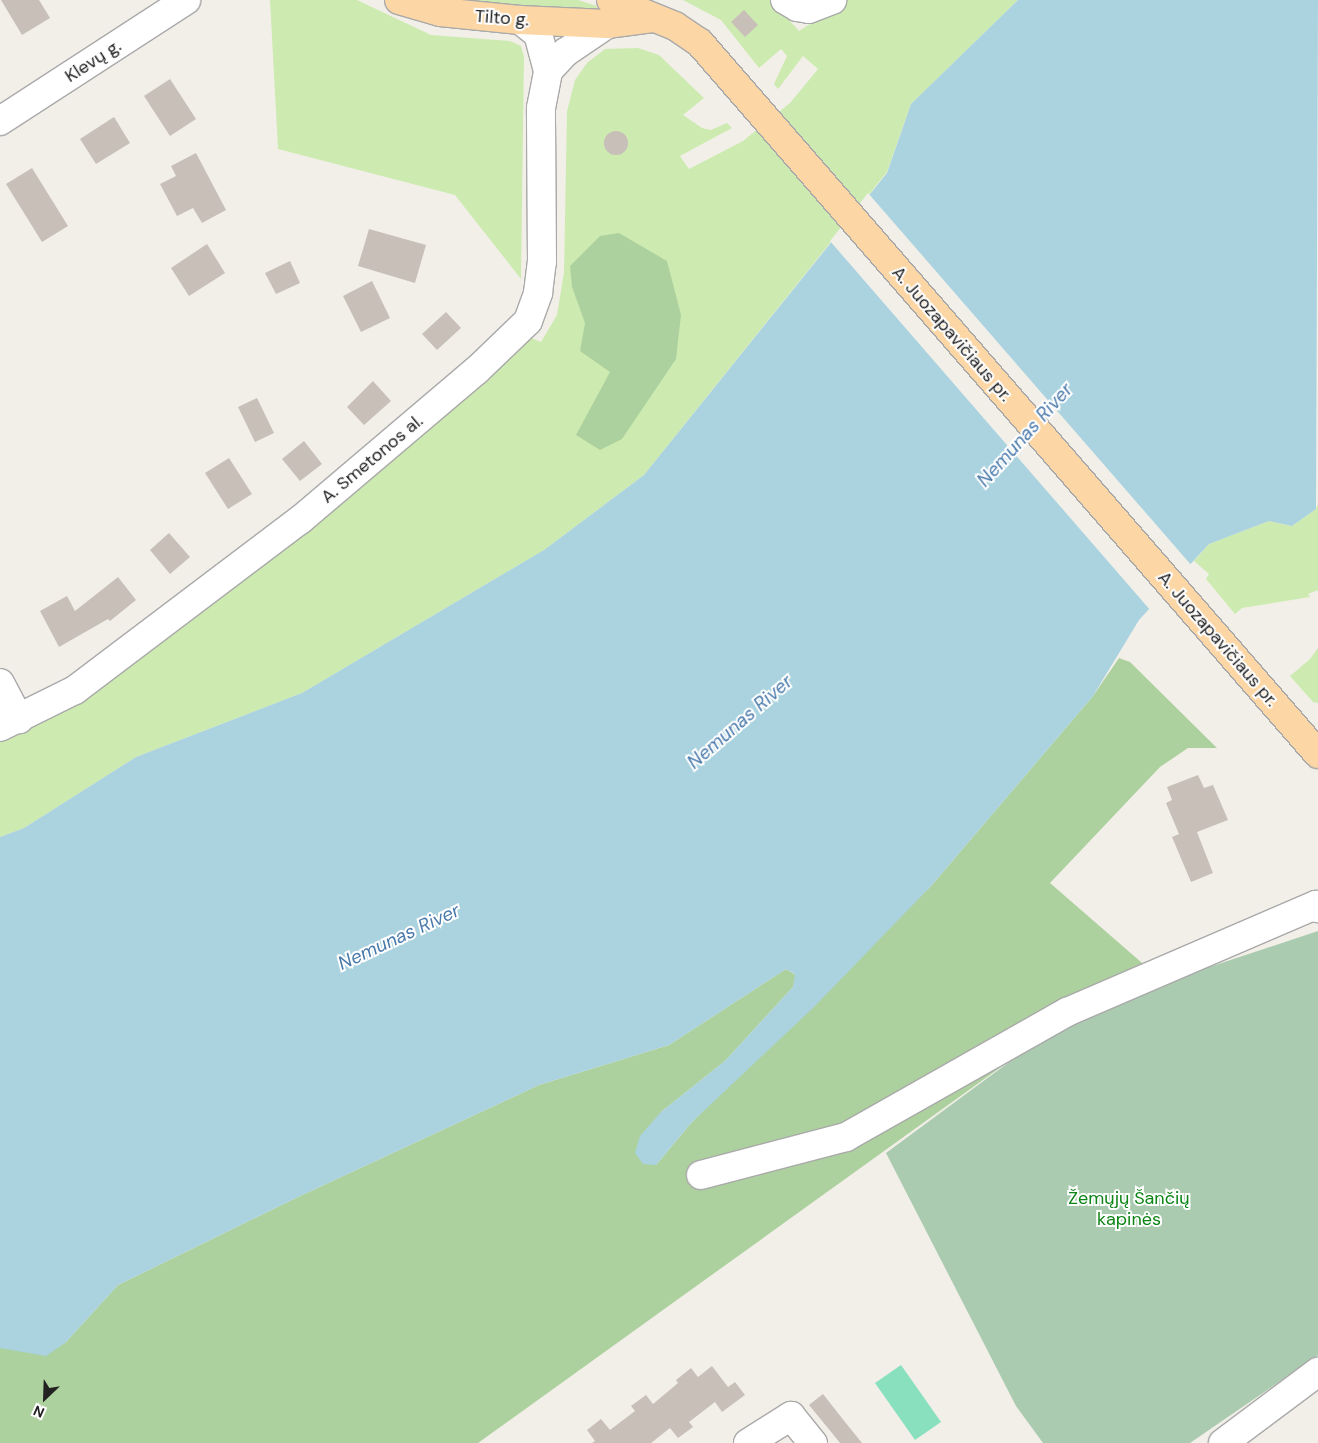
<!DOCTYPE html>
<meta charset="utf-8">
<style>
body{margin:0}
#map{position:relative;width:1318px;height:1443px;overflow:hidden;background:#f2efe9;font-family:"DM Sans",sans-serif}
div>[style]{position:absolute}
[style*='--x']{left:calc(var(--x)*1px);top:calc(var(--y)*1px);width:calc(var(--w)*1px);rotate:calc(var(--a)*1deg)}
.grass>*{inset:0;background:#cdebb0}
.forest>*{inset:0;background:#add19e}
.cemetery>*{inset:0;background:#aacbaf}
.pitch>*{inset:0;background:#88e0be}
.water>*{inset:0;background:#aad3df}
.pier>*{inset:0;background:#f2efe9}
.building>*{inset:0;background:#c7bfb8}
.round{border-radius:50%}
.roads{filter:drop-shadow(1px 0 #a9a9a9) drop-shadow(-1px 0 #a9a9a9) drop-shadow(0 1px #a9a9a9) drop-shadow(0 -1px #a9a9a9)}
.minor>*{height:28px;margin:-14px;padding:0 14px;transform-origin:14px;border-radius:14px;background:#fff}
.major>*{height:28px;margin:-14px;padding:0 14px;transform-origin:14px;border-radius:14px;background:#fcd6a4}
span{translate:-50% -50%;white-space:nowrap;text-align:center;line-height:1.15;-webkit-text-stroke:4px #fff;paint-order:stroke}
.street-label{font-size:18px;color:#222}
.park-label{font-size:18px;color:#0c8416}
.water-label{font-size:19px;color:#4a7aab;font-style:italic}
.north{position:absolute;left:20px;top:1373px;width:50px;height:50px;-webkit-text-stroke:4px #fff;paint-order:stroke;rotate:204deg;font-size:14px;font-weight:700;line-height:20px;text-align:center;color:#222}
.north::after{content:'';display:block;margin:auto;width:18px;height:22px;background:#222;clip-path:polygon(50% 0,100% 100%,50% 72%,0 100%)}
</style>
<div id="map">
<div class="grass">
<i style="clip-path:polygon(270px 0,357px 0,431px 35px,510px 41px,521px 46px,524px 57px,521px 279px,455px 195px,278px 149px)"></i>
<i style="clip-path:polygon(456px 0,578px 0,597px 6px,596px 11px,479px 5px)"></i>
<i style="clip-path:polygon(683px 0,771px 0,799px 31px,847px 0,1018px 0,911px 104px,887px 172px,644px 475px,544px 550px,302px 693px,136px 757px,24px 828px,0 837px,0 740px,456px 402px,531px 338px,541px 342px,557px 315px,564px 272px,567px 111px,575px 80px,587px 63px,605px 49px,638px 48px,659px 55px,704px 98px,683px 115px,702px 128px,711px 130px,727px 123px,732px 128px,680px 156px,689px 169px,743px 141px,790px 103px,818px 69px,803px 56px,778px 89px,774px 84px,787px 56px,781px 49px,759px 68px,721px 20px)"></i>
<i style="clip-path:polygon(1318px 504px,1318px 590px,1308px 594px,1310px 597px,1242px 608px,1235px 614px,1206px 579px,1209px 574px,1194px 561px,1209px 544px,1269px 521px,1292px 526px,1316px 509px)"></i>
<i style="clip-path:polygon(1318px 648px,1318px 703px,1313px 702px,1290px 676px,1310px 659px)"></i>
</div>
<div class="forest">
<i style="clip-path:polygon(619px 233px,667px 261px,681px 315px,676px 359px,622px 439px,600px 450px,576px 435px,610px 372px,580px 351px,585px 323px,572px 287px,570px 266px,600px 236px)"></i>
<i style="clip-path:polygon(1119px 658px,1130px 662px,1217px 748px,1188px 748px,1160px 767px,1050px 883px,1164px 982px,1058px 1026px,478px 1443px,0 1443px,0 1348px,65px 1343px,118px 1285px,298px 1197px,539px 1085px,669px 1045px,786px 969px,796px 975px,793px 987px,725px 1061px,661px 1112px,656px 1165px,691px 1123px,931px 886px,1093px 696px)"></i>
</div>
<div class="cemetery">
<i style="clip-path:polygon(1318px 931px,1318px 1355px,1190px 1443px,1043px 1443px,1016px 1406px,886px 1153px,1058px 1026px,1164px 982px)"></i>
</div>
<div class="pitch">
<i style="clip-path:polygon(901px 1365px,941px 1422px,915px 1440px,875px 1383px)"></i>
</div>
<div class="water">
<i style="clip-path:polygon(1018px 0,1318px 0,1316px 509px,1292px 526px,1269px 521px,1209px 544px,1139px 620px,1093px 696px,931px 886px,815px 1006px,691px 1123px,656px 1165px,643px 1164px,635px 1153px,640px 1136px,661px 1112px,725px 1061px,793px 987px,795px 974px,786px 969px,669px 1045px,539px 1085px,298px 1197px,118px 1285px,65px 1343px,46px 1356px,0 1348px,0 837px,24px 828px,136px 757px,302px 693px,544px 550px,644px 475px,887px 173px,911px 104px)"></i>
</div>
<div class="pier">
<i style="clip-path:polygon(868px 193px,1192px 566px,1151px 611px,830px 241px)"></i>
</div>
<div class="building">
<i style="clip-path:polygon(1px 0,39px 0,50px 18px,22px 35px)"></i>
<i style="clip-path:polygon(744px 10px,758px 25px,745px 37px,731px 22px)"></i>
<i style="clip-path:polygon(170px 79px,196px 119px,170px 136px,144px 96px)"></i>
<i style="clip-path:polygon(114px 117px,130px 143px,96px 164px,80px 139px)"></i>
<i class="round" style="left:604px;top:131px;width:24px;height:24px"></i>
<i style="clip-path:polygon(196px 153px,226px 210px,202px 223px,193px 208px,177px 216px,160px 184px,176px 176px,171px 166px)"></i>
<i style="clip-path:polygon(32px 168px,68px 226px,42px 242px,6px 184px)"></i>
<i style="clip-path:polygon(369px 229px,426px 245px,415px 283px,358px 266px)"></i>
<i style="clip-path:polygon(207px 244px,225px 273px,189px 296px,171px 268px)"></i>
<i style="clip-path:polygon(290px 261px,300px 283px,276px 294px,265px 273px)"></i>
<i style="clip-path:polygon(372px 281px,390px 318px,361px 332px,343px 296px)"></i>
<i style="clip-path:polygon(446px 312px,461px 328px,437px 350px,422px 334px)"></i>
<i style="clip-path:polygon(373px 381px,391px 401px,364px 425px,347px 407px)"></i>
<i style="clip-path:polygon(257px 398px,274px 433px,255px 442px,238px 407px)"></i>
<i style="clip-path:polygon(304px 441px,322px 464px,300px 481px,282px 459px)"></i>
<i style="clip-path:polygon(229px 458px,252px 494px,228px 509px,205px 473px)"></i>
<i style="clip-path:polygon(169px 533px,190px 557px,170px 574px,150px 550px)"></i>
<i style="clip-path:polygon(118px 577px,136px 600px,110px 621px,108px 619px,59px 647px,40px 611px,67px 596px,75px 611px)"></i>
<i style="clip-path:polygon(1198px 775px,1204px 788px,1213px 785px,1228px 820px,1197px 832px,1213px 873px,1191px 882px,1172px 837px,1179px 834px,1166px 803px,1172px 800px,1167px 787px)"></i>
<i style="clip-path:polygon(712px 1366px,728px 1387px,735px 1382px,745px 1395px,722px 1412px,715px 1402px,689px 1422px,693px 1427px,678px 1438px,670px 1428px,651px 1443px,592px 1443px,595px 1441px,587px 1430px,601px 1419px,610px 1430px,635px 1411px,631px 1406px,646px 1395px,653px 1404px,678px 1383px,676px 1380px,691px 1368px,698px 1377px)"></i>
<i style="clip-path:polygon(823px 1394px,845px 1422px,862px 1443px,840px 1443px,832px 1433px,809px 1405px)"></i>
</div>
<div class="roads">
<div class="minor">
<i style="--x:785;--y:0;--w:14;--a:30"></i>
<i style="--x:797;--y:7;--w:12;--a:9"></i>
<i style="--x:809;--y:9;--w:25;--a:-21"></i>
<i style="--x:548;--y:71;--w:26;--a:-47"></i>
<i style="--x:566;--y:52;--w:50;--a:-34.3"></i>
<i style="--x:0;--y:121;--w:222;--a:-33"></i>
<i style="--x:0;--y:683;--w:41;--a:62.2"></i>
<i style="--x:0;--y:727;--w:84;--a:-26.3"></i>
<i style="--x:75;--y:690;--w:282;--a:-37.1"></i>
<i style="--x:300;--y:520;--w:231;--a:-40.3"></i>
<i style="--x:476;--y:371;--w:72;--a:-43.9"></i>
<i style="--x:528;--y:321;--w:30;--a:-70"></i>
<i style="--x:538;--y:293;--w:31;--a:-83"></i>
<i style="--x:542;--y:262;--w:154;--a:-90.4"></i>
<i style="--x:541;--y:108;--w:38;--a:-79"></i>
<i style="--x:548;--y:71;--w:38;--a:-105"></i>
<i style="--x:538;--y:34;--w:23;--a:-142"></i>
<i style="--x:701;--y:1175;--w:150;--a:-14.7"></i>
<i style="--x:846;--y:1137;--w:254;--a:-29.5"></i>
<i style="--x:1067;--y:1012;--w:271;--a:-23.3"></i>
<i style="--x:1316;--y:905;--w:4;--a:56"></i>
<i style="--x:748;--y:1443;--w:51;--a:-32.1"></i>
<i style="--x:791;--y:1416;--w:35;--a:51"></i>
<i style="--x:1223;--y:1443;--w:119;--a:-36.8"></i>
</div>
<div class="major">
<i style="--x:399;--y:0;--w:43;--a:16.3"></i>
<i style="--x:440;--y:12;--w:80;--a:5.7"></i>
<i style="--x:520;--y:20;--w:87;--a:2.6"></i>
<i style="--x:607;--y:24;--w:46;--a:-7.4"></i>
<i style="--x:611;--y:0;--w:69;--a:22.1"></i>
<i style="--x:675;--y:26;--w:30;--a:34"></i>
<i style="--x:700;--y:43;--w:942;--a:49"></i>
</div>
</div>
<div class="street-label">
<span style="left:502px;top:18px;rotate:4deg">Tilto g.</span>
<span style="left:93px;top:61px;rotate:-33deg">Klevų g.</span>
<span style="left:952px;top:334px;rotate:49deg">A. Juozapavičiaus pr.</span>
<span style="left:372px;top:459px;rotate:-40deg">A. Smetonos al.</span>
<span style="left:1218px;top:639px;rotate:49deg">A. Juozapavičiaus pr.</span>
</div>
<div class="park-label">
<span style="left:1129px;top:1209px">Žemųjų Šančių<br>kapinės</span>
</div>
<div class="water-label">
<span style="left:1025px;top:435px;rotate:-48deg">Nemunas River</span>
<span style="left:740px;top:722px;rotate:-41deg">Nemunas River</span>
<span style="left:399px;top:937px;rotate:-25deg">Nemunas River</span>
</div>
<div class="north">N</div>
</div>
